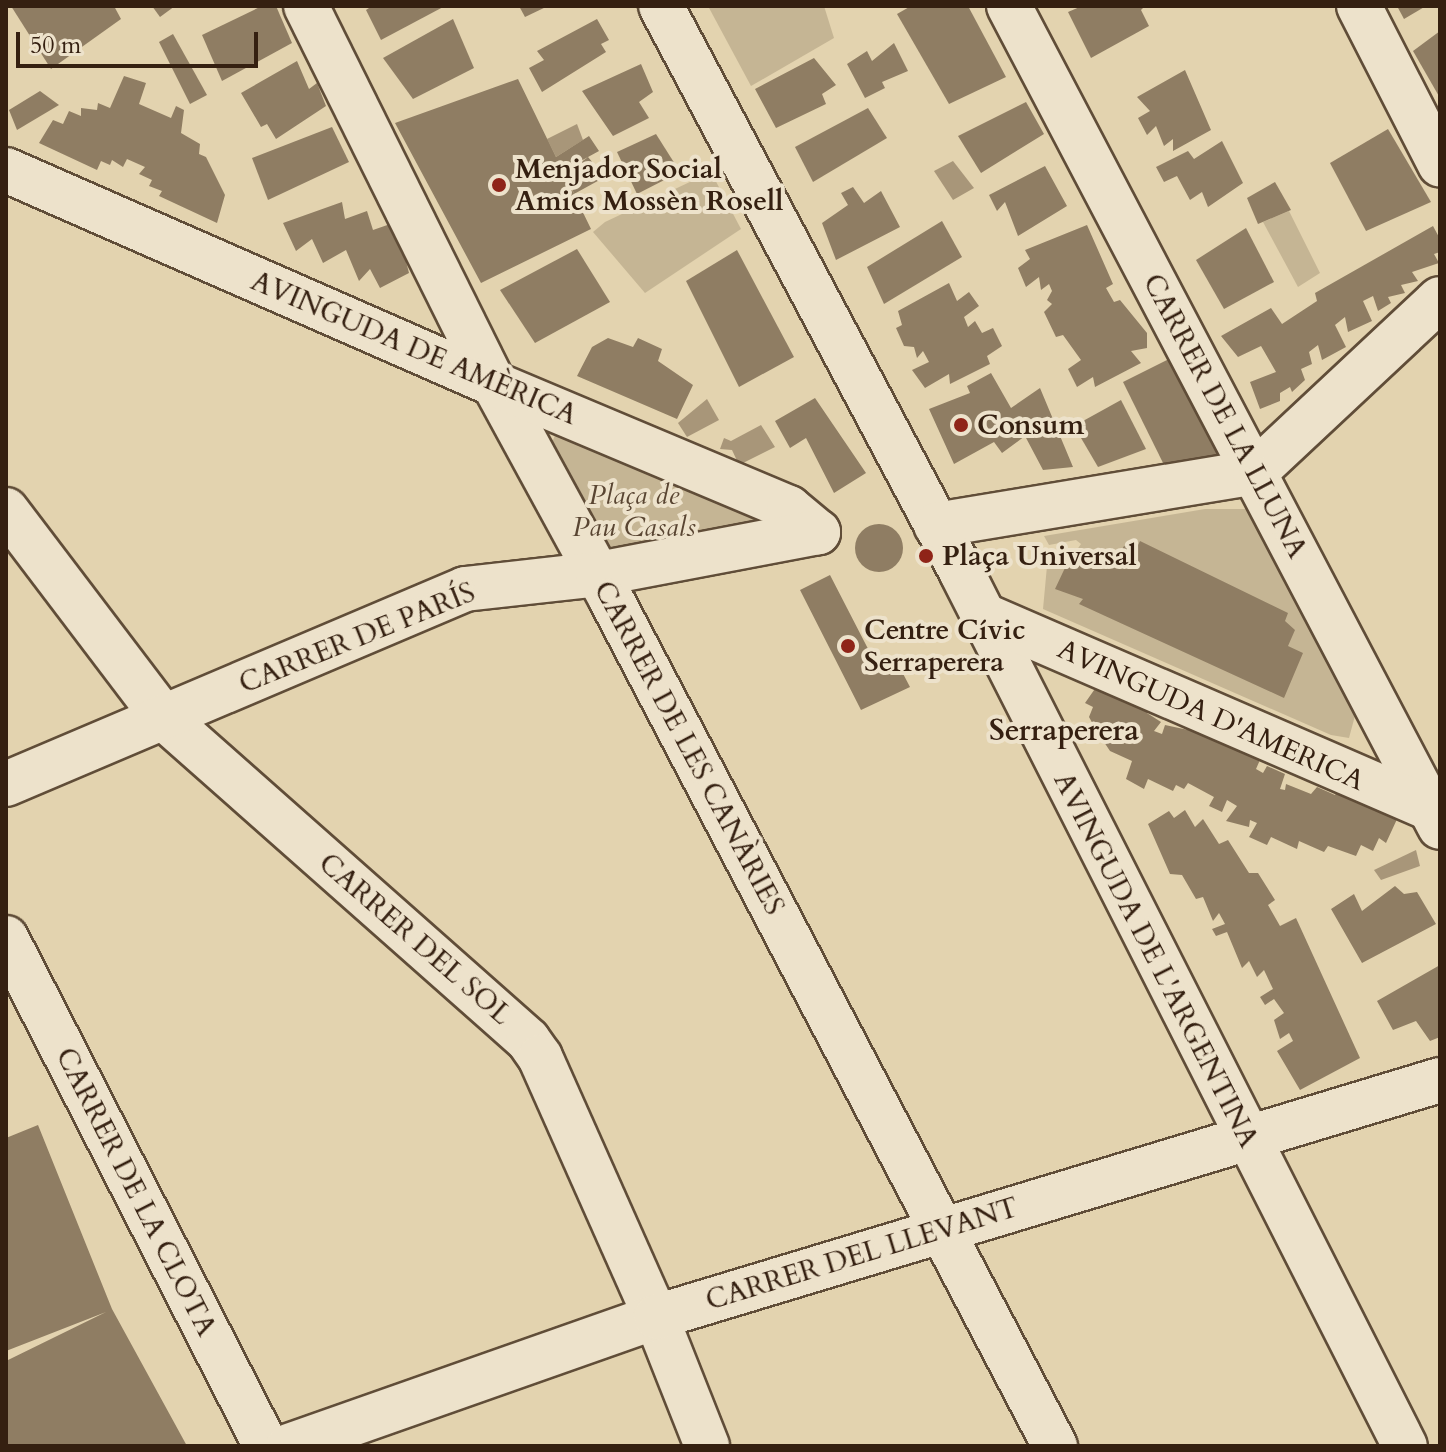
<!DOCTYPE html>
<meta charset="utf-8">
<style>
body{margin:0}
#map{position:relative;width:1446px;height:1452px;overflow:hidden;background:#e3d3af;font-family:Cardo,serif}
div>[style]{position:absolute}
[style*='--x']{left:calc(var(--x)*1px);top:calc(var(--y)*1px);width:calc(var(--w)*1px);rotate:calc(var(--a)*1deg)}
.green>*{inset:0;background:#c5b594}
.water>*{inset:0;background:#a89679}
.building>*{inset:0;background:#8f7d63}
.round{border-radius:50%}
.roads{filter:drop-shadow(2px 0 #604d38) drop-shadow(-2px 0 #604d38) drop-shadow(0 2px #604d38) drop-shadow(0 -2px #604d38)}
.minor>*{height:44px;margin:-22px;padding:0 22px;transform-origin:22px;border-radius:22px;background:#ede2cb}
.dots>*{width:22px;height:22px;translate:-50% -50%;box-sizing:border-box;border:4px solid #ede2cb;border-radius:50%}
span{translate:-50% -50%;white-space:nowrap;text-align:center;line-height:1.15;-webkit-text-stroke:8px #ede2cb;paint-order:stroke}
.poi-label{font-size:28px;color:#352011;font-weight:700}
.left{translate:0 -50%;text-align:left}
.street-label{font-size:28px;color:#352011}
.park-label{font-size:28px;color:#594532;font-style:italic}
.neighbourhood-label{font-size:30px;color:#352011;font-weight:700}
.frame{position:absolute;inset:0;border:8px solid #352011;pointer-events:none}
.scale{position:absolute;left:16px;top:32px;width:242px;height:36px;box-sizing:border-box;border:4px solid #352011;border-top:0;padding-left:10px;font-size:24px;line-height:28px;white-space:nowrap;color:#352011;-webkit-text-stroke:6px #ede2cb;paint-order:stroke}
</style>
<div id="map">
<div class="green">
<i style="clip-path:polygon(708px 6px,824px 6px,834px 38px,751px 86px)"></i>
<i style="clip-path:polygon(711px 172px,741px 229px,645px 293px,593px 232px,605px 222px)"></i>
<i style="clip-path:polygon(1289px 211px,1320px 273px,1298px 287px,1263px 222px)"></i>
<i style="clip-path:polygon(556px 433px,752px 512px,758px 519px,758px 532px,606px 550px,551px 445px)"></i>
<i style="clip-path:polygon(1205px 509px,1246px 509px,1356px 712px,1349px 738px,1331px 735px,1043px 609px,1047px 566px,1067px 564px,1081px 544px,1076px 540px,1049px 545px,1044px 536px)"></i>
</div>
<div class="water">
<i style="clip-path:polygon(577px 124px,583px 140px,556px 157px,547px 139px)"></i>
<i style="clip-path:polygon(953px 161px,974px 188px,953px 200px,934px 171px)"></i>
<i style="clip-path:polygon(707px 399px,719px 420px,687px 437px,678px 423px)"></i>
<i style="clip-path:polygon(761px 425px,775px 447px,739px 465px,732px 450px,720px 449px,724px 438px,731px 441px)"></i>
<i style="clip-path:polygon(1416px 850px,1420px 866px,1381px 880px,1374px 870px)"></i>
</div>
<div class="building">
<i style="clip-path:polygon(11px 6px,114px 6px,121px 19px,51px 69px)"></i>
<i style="clip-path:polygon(152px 6px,175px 6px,160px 17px)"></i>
<i style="clip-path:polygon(262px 6px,276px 6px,292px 43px,222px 81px,202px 35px)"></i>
<i style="clip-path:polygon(372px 6px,445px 6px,381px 40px,366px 10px)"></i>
<i style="clip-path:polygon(519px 6px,548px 6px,525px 17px)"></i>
<i style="clip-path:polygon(911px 6px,968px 6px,1006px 77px,949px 104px,897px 14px)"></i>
<i style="clip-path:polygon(1082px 6px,1145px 6px,1141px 10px,1149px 26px,1091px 58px,1068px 12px)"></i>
<i style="clip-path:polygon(1397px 6px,1426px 6px,1404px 19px)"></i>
<i style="clip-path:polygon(453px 19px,474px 68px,413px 99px,383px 58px)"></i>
<i style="clip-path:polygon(597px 19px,609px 40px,601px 44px,606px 52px,542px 92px,529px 68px,544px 60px,537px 51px)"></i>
<i style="clip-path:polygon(1440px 31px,1440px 98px,1413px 51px)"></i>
<i style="clip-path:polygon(173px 34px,207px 95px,190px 104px,159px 42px)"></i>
<i style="clip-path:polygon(894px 43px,908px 71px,882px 82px,885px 88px,865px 98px,847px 64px,867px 51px,872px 61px)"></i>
<i style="clip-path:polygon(814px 58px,836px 85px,822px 94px,826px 104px,776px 128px,755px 89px)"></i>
<i style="clip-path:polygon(297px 61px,309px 89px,317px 83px,326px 106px,276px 139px,267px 124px,261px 127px,241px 93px)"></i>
<i style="clip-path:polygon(641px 64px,653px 92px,639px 102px,649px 118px,613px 136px,582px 91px)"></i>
<i style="clip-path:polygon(1185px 70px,1211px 130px,1173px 151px,1173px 139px,1164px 146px,1156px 126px,1147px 135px,1138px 118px,1150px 111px,1137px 97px)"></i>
<i style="clip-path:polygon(124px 76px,146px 83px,139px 104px,171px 118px,176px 106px,184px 110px,181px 133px,200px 144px,199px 154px,206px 157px,225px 195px,217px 223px,159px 196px,162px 191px,149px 186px,152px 180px,139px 174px,145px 167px,127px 159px,123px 167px,112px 160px,110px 165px,101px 161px,97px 170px,39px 143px,53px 120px,63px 124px,69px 111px,81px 116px,81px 108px,97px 110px,98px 103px,110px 108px)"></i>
<i style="clip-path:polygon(518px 79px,556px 157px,589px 136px,599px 151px,588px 157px,605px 177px,574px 194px,567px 173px,588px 157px,563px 171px,574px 194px,591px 229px,481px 283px,395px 123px)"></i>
<i style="clip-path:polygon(40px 91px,59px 105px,17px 130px,9px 110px)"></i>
<i style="clip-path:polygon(1026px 102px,1044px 134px,981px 173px,958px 136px)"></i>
<i style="clip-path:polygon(868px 108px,887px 138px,813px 182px,795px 147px)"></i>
<i style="clip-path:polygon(332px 127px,349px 162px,268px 200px,252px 158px)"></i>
<i style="clip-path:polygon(1388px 129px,1431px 202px,1366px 231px,1330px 163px)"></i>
<i style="clip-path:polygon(656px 134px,680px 172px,637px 194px,617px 152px)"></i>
<i style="clip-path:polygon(1222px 141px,1243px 183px,1208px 207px,1202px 192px,1190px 200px,1177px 176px,1164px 182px,1156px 167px,1188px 151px,1194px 159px)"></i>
<i style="clip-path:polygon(1045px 166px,1067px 206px,1018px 236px,1005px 202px,997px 211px,989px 195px)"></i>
<i style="clip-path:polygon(1275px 182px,1291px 210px,1258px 224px,1247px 198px)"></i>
<i style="clip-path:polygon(853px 187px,864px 203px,881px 191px,900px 227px,836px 260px,822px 223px,848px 205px,841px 193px)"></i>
<i style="clip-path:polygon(342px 202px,345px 219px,367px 211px,373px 230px,396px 222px,409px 273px,380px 288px,370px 269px,359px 281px,346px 250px,323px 263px,312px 239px,296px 251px,283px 223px)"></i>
<i style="clip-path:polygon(942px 221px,962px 257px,884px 304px,867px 267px)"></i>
<i style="clip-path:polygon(1087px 225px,1113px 284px,1106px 288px,1114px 302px,1120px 300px,1147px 333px,1147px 348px,1131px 351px,1141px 363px,1095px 387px,1093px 377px,1077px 387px,1068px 369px,1081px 360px,1063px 335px,1056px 337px,1044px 312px,1052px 304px,1047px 300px,1052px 291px,1049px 284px,1041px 290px,1039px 277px,1026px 287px,1018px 268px,1030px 259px,1025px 250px)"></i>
<i style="clip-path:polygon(1433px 226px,1440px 239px,1440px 252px,1434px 254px,1439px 263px,1412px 272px,1418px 281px,1401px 285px,1405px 293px,1388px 297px,1391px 303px,1378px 311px,1373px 296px,1363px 301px,1372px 321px,1348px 332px,1345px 317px,1335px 325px,1346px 347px,1322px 360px,1318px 345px,1309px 352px,1312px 364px,1301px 369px,1305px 380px,1292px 392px,1290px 387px,1280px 393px,1280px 401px,1260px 409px,1250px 382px,1276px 372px,1261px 346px,1238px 357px,1221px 336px,1271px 308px,1282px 324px,1317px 301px,1315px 293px)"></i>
<i style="clip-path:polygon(1246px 228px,1274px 282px,1224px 309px,1196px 260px)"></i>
<i style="clip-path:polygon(577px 249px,610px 302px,535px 343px,500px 290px)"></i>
<i style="clip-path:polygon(737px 250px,794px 357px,739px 387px,686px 281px)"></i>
<i style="clip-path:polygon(949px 283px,957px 301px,969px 292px,979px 306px,964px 317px,968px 327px,975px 321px,982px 333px,993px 328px,1002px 346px,987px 356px,990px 364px,950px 384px,949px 374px,925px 388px,912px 370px,929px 362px,923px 351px,917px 358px,914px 347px,904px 346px,896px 328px,902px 325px,898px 311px)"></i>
<i style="clip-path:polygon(608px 338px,633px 347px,638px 338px,662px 349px,658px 361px,693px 385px,677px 419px,577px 376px,592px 347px)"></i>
<i style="clip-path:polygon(1173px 357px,1220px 460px,1167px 471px,1123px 382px)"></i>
<i style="clip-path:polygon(991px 373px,1011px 408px,1040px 388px,1073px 467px,1043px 470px,1025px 436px,1002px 453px,994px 442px,954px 464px,929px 409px,970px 393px,967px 386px)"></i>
<i style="clip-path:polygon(815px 398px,866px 473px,834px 493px,806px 438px,790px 448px,775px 421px)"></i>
<i style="clip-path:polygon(1121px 400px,1146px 449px,1098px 467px,1074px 426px)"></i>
<i class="round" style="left:855px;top:524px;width:48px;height:48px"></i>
<i style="clip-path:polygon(1140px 541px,1288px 613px,1285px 621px,1295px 630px,1288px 646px,1303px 653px,1284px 698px,1079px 604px,1083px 599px,1055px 589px,1072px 553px,1092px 564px,1100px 554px,1115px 561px,1124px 546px,1135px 551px)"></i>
<i style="clip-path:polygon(830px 575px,881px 674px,899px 666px,910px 687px,861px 710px,800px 590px)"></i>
<i style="clip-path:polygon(1099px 683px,1151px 706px,1147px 713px,1161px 722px,1154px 731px,1162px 734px,1165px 725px,1193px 731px,1215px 740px,1217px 734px,1237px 743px,1234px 749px,1244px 753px,1246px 748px,1263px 753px,1256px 769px,1263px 773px,1267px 766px,1285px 774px,1280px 789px,1285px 790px,1286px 784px,1311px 794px,1317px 787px,1335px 795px,1339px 789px,1398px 817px,1386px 843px,1379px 838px,1373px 851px,1361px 845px,1356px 856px,1328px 846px,1324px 852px,1299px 841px,1297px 849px,1271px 837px,1267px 845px,1249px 837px,1257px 823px,1250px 820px,1249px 827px,1226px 821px,1237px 806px,1227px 800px,1222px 812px,1209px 806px,1214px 797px,1188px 783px,1184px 789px,1176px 785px,1173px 791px,1148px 779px,1144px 789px,1126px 779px,1132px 761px,1110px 751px,1100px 736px,1104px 730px,1094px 726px,1089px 717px,1093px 707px,1085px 703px)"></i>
<i style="clip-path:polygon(1185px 810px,1195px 827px,1203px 819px,1219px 844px,1228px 840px,1249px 873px,1258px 873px,1275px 900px,1268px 905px,1280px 926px,1296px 918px,1360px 1058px,1300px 1090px,1277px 1051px,1293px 1041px,1289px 1033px,1280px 1039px,1274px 1020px,1284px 1013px,1274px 999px,1265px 1005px,1260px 997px,1273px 989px,1264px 970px,1257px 977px,1249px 961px,1242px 968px,1227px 932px,1216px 936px,1212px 929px,1225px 924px,1219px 913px,1213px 921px,1203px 897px,1196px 899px,1182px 875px,1170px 874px,1148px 824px,1169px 811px,1174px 818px)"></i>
<i style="clip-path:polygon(1395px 886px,1404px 894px,1417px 892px,1436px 924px,1362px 963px,1331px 909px,1354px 894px,1362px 911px)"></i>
<i style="clip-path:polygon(1440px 965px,1440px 1037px,1430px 1041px,1416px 1021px,1393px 1030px,1377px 1001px)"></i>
<i style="clip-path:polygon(38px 1125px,112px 1309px,187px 1446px,6px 1446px,6px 1361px,106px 1312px,6px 1351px,6px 1138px)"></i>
</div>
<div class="roads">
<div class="minor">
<i style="--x:306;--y:6;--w:422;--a:63.6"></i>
<i style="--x:494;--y:384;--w:243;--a:61.4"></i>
<i style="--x:610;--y:597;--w:959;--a:62.34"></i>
<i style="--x:661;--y:6;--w:640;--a:62.03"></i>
<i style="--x:961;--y:571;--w:981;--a:63.1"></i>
<i style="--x:1009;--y:6;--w:927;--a:62.3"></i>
<i style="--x:1359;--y:6;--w:178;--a:62.9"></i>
<i style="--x:6;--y:170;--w:533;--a:23.68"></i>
<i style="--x:494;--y:384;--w:320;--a:22.8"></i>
<i style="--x:789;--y:508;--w:38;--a:40"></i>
<i style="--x:6;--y:510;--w:260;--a:52.8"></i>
<i style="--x:163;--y:717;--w:487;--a:41.5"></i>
<i style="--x:528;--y:1040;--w:21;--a:55"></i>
<i style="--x:540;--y:1057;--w:285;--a:66"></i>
<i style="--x:656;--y:1317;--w:139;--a:68.4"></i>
<i style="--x:936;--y:525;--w:323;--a:-9.4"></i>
<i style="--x:1255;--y:472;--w:253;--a:-43.1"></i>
<i style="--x:983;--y:615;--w:498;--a:23.4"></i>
<i style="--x:6;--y:784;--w:499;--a:-23"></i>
<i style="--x:465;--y:589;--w:134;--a:-6.4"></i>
<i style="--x:598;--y:574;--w:224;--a:-10.8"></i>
<i style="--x:6;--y:938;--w:571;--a:62.9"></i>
<i style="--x:289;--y:1446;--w:389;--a:-19.4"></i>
<i style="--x:656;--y:1317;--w:819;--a:-16.82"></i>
</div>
</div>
<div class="dots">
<i style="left:499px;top:185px;background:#8f2418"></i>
<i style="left:961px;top:425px;background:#8f2418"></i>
<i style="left:926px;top:556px;background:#8f2418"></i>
<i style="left:848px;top:646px;background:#8f2418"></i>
</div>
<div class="poi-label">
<span class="left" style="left:515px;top:185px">Menjador Social<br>Amics Mossèn Rosell</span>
<span class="left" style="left:977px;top:425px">Consum</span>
<span class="left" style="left:942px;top:556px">Plaça Universal</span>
<span class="left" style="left:864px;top:646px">Centre Cívic<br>Serraperera</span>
</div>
<div class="street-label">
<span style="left:414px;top:348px;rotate:23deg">AVINGUDA DE AMÈRICA</span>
<span style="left:1225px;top:416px;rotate:62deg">CARRER DE LA LLUNA</span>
<span style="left:357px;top:638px;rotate:-22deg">CARRER DE PARÍS</span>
<span style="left:1211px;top:715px;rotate:24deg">AVINGUDA D'AMERICA</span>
<span style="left:689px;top:748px;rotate:62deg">CARRER DE LES CANÀRIES</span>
<span style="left:415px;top:939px;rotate:41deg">CARRER DEL SOL</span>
<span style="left:1156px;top:960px;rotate:63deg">AVINGUDA DE L'ARGENTINA</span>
<span style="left:136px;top:1192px;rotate:63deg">CARRER DE LA CLOTA</span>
<span style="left:862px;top:1254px;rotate:-17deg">CARRER DEL LLEVANT</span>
</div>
<div class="park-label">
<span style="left:634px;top:511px">Plaça de<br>Pau Casals</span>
</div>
<div class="neighbourhood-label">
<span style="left:1064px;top:731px">Serraperera</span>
</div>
<div class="frame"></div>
<div class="scale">50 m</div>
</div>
